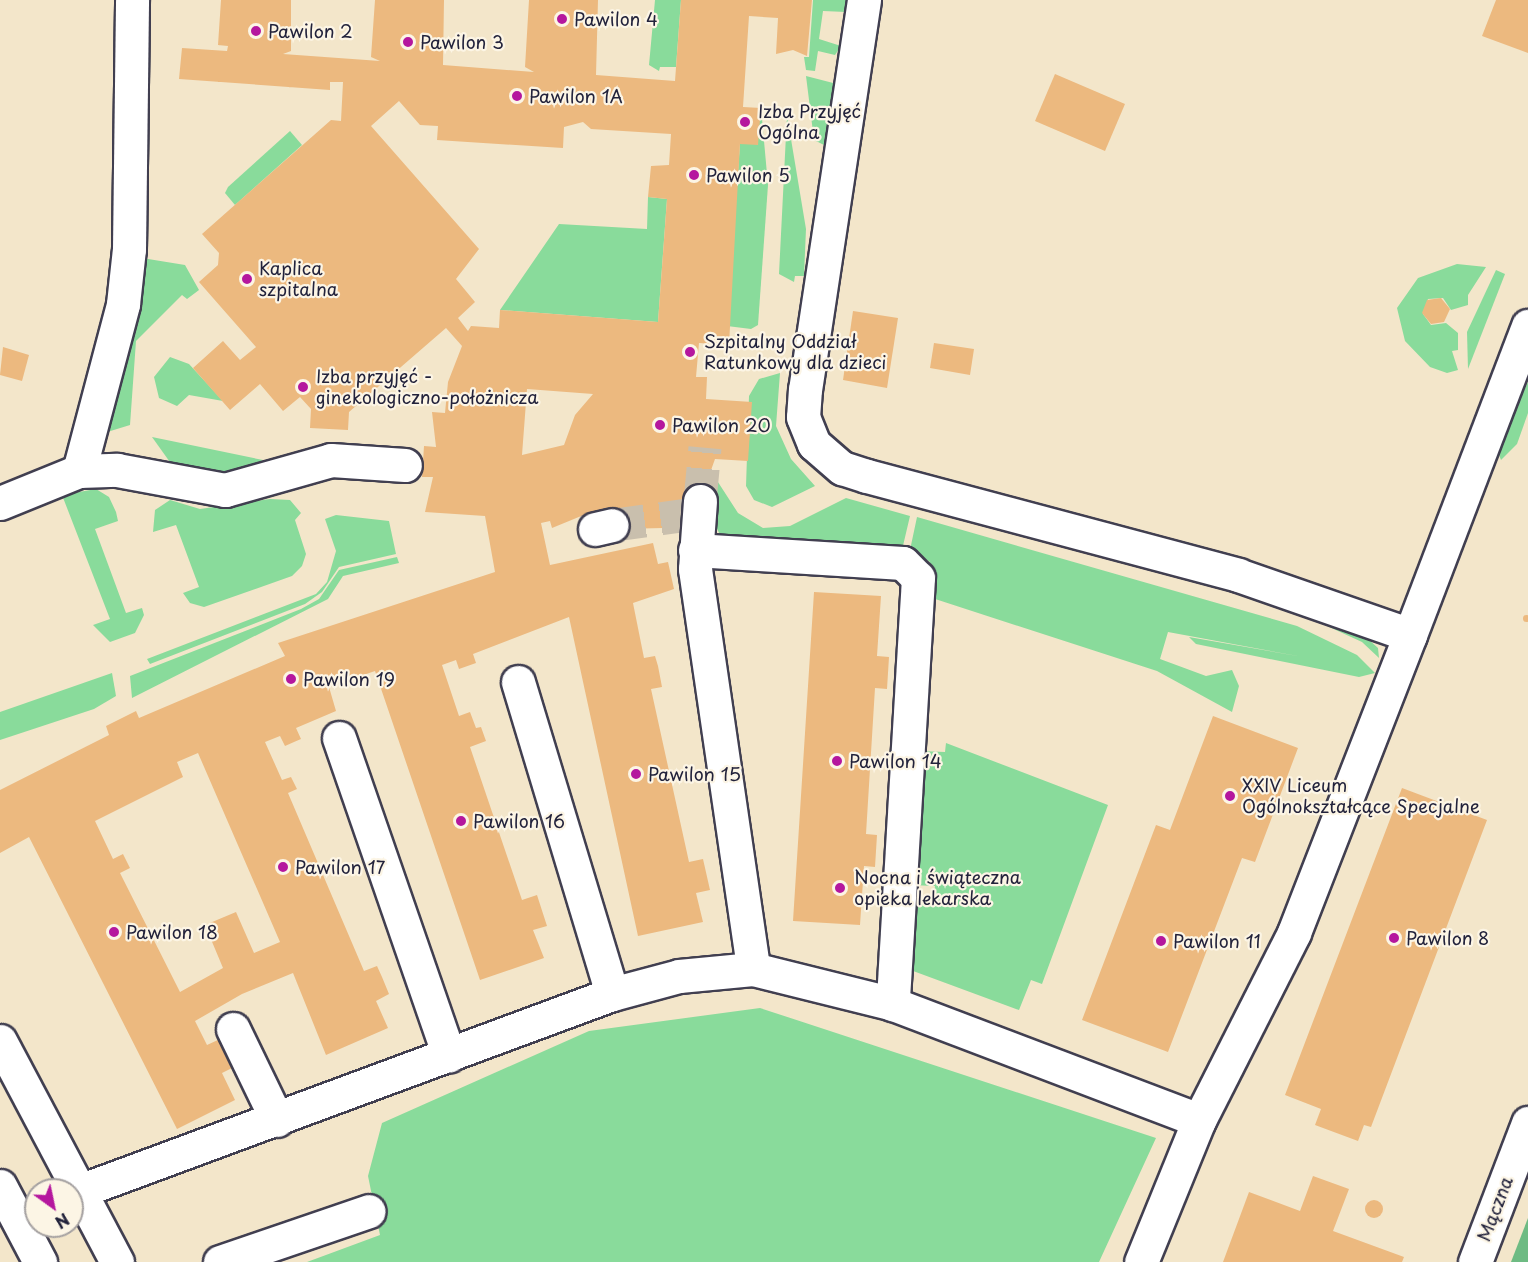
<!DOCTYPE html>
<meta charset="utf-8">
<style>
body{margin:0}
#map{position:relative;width:1528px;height:1262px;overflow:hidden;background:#f3e6ca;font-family:"Playpen Sans",sans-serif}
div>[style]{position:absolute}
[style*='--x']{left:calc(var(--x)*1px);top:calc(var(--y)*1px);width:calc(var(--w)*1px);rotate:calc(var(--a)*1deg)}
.green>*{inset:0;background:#89db9b}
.forest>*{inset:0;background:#6ebb83}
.building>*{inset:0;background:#ecb97f}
.round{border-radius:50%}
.street-tunnel>*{height:33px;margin-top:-16.5px;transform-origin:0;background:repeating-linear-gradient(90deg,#c9bfad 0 33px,transparent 0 49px)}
.roads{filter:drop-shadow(2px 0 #413f50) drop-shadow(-2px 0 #413f50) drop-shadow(0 2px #413f50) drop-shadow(0 -2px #413f50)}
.street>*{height:33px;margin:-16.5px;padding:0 16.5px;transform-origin:16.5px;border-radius:16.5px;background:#fff}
.secondary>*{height:33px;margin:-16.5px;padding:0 16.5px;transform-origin:16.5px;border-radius:16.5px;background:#fff}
.dots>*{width:16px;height:16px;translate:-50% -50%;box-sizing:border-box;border:3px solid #fcf5e5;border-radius:50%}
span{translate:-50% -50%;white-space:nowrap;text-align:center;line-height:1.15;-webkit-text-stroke:4.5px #fcf5e5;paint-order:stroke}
.poi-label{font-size:18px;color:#22223b}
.left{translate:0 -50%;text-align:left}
.street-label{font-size:18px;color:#22223b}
.north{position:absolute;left:24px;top:1178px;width:60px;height:60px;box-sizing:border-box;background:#fcf5e5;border:2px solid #a5a1a1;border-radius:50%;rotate:147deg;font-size:16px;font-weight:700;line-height:24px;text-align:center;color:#22223b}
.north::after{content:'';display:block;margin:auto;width:21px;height:27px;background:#b5179e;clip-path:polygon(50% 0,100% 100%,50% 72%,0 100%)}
</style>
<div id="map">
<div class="green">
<i style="clip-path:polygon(655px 0,681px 0,676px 67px,660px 67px,659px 71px,649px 65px)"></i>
<i style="clip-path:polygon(813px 0,850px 0,846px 12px,823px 11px,819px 39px,841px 46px,835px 55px,818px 51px,815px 71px,806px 70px,804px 57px,809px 57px)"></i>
<i style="clip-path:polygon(806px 76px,837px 84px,824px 145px,814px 140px)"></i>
<i style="clip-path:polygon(761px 108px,768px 185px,758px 325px,751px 329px,727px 326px,740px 144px)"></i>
<i style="clip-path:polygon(787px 115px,806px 229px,804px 276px,795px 276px,794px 282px,779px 274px)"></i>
<i style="clip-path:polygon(290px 131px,302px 145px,235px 205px,225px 193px,228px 187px)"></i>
<i style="clip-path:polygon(648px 197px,667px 199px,658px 322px,500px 310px,559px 224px,647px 229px)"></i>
<i style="clip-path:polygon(142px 258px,185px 265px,199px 290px,187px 299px,182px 295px,136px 341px,130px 425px,104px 433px,142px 289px)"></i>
<i style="clip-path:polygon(1457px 264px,1486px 267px,1468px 295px,1468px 305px,1451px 310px,1443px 298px,1428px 299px,1423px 314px,1431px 325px,1446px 323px,1458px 333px,1458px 350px,1452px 351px,1458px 370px,1447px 373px,1430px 367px,1405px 341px,1397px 308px,1418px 278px)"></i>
<i style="clip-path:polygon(1496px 270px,1505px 274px,1468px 369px,1467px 332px)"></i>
<i style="clip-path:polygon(170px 357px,189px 364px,223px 401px,189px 395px,177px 406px,159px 398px,154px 377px)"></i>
<i style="clip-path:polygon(780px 373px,776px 426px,791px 459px,815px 486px,772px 507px,754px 500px,746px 486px,749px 396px,759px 379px)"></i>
<i style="clip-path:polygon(1528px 382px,1528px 413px,1517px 444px,1501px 460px,1496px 447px)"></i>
<i style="clip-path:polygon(152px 437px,263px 460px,234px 475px,172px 465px)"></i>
<i style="clip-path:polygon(716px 479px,738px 513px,763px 528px,790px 526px,846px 498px,910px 516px,902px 550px,721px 537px,713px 520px)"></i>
<i style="clip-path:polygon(96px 489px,109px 497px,116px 512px,118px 521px,95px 529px,126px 613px,142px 608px,144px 615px,135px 633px,110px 642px,93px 625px,110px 619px,62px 495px)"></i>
<i style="clip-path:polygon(270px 499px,290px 500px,301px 513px,295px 520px,306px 554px,302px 566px,292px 576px,204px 607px,190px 603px,183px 593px,199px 587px,176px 525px,153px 532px,155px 510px,170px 500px,200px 509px)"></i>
<i style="clip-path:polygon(336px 515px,389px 521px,396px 554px,339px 567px,322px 592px,305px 604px,150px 664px,147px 659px,316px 594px,327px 582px,336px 551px,325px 519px)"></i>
<i style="clip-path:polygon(917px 517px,1297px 626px,1357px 655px,1375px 673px,1359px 677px,1196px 644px,1189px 637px,1303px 657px,1168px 632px,1160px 659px,1206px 676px,1232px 670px,1239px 686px,1232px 712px,1157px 671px,929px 597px,930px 562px,910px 550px)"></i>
<i style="clip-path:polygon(397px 557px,399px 563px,343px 576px,328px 599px,132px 698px,130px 676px,301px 609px,319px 599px,339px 570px)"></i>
<i style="clip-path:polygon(1314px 620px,1368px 639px,1378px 648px,1379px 658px,1362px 642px)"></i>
<i style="clip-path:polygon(112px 673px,116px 696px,94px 709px,0 740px,0 712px)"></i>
<i style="clip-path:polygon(946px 743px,1108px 805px,1042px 984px,1031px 980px,1019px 1010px,905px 968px,911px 896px,934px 896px,935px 886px,911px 885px,920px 751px,945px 752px)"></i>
<i style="clip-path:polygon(760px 1008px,1156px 1138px,1099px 1262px,307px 1262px,380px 1235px,368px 1176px,382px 1123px,589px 1031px)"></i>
</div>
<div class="forest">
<i style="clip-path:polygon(1528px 1218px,1528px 1262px,1511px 1262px)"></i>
</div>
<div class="building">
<i style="clip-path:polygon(evenodd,221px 0,291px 0,291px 51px,283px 54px,380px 61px,371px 57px,375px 0,444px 0,443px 65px,534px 72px,525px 67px,529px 0,598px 0,596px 75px,675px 81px,681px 0,812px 0,807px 56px,793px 50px,776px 54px,778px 18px,749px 16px,743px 107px,761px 108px,758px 145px,740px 144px,729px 345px,699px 343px,696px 377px,707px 377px,706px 399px,752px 402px,748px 461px,715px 459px,700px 501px,663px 528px,621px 529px,591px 512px,552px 528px,550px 521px,541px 523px,550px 565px,653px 543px,658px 564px,668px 562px,674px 589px,633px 603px,644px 658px,655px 656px,658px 666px,662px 687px,651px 689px,689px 862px,703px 859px,710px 890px,696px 893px,703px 922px,638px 936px,569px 617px,473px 654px,476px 663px,459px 669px,456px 660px,442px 665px,459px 716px,470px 712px,476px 728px,481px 727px,486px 741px,470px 747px,522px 900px,537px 895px,547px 926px,533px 930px,544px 958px,480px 980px,375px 671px,329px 687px,336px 711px,296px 728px,301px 739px,294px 742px,285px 746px,280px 736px,265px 742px,282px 780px,291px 777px,297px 789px,288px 793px,364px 971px,377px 966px,382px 977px,389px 994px,376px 1001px,388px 1028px,326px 1055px,293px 973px,242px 994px,195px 1021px,207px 1045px,220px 1039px,234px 1067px,222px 1073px,235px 1100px,177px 1129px,29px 837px,0 853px,0 790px,109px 735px,106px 726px,136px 711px,139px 718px,285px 656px,278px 643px,495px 572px,485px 516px,425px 512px,433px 477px,422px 477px,424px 446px,436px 447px,432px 412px,445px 413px,448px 382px,462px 346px,446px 328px,349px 412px,348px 430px,310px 428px,311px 409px,300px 397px,283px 411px,260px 384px,230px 410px,193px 368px,223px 341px,240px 360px,256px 347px,199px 282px,218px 265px,219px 253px,202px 234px,331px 120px,341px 121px,343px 82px,330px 82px,330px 90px,179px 79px,182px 48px,227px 51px,228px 46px,218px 45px,221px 0,399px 101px,420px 125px,438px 126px,437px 140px,563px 148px,564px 127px,583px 122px,591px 129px,671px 134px,669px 165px,651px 166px,648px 197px,667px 199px,658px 322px,500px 310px,499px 328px,471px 326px,468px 331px,458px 318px,475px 302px,456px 279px,479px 249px,371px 126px,399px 101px,221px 0,527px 389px,593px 394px,575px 415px,564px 445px,522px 455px,527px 389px,221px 0,198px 753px,280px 942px,254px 953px,236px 912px,205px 925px,223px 968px,180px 992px,120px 873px,130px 868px,123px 854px,113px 859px,95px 821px,183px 777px,177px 762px,198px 753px)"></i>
<i style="clip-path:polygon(1496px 0,1528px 0,1528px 53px,1482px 36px)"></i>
<i style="clip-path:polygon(1055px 74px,1125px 104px,1105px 151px,1035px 121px)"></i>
<i style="clip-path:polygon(1441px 298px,1450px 309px,1444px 322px,1431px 324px,1422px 313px,1427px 300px)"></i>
<i style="clip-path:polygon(853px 311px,898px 318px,887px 388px,843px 380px)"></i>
<i style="clip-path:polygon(934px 343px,974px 349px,970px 375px,930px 368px)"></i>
<i style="clip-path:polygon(3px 347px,29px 355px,22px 381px,0 375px)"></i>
<i style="clip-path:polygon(814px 592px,881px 596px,877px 656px,889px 657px,887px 689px,875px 688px,866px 834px,877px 835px,875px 867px,864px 866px,860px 925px,793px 921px)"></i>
<i class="round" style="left:1522.5px;top:614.5px;width:7px;height:7px"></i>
<i style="clip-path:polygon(1213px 716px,1298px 748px,1255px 862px,1242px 858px,1168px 1052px,1082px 1020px,1156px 825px,1170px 830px)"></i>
<i style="clip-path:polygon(1402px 788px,1487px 820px,1371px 1127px,1364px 1125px,1358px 1141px,1315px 1125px,1321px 1109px,1285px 1095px)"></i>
<i style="clip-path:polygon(1313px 1176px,1349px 1189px,1333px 1231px,1404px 1257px,1402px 1262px,1223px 1262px,1249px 1192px,1300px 1211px)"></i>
<i class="round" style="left:1365px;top:1200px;width:18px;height:18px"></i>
</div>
<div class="street-tunnel">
<i style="--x:700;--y:501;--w:54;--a:-84.7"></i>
<i style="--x:612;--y:525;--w:74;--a:-7.8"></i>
</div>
<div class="roads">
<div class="street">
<i style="--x:864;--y:0;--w:393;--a:98.6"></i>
<i style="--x:805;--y:389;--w:28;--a:94"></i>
<i style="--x:803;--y:417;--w:29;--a:68"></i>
<i style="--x:814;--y:444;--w:37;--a:41"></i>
<i style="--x:842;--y:468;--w:26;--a:18"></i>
<i style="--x:867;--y:476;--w:384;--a:14.9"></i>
<i style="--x:1238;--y:575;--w:182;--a:19.2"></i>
<i style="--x:1410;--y:635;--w:320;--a:111.3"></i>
<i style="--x:1294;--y:933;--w:210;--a:116.9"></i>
<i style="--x:1199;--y:1120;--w:153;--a:112.2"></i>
<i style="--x:79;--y:471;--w:38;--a:-2"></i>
<i style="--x:117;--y:470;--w:110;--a:10.5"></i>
<i style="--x:225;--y:490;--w:110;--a:-15.8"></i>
<i style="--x:331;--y:460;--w:74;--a:3.9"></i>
<i style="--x:700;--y:501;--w:68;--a:94.2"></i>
<i style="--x:695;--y:569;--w:404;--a:81.7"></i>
<i style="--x:0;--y:503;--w:85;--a:-22.1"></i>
<i style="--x:79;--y:471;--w:173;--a:-75.2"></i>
<i style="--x:123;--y:304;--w:55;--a:-83.8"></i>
<i style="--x:129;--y:249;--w:249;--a:-89.3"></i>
<i style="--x:595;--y:529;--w:17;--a:-13"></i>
<i style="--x:695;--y:550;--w:208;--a:3.6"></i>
<i style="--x:903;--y:563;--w:21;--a:45"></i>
<i style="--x:918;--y:578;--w:427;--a:93.4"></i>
<i style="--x:1410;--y:635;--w:331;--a:-69.1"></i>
<i style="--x:518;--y:682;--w:326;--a:73.2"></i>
<i style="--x:339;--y:738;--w:336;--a:70.9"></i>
<i style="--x:233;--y:1029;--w:101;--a:64.2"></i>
<i style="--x:0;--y:1041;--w:250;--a:62.1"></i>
<i style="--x:77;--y:1192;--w:570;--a:-20.31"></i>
<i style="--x:612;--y:994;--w:69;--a:-15"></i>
<i style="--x:679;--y:976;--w:74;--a:-5.4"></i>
<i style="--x:753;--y:969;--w:144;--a:14"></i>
<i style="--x:893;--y:1004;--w:327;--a:20.8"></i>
<i style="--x:220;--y:1262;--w:157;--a:-18.9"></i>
<i style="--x:1475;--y:1262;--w:149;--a:-69.1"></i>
</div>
<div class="secondary">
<i style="--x:0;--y:1186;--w:86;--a:62.2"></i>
</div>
</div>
<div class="dots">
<i style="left:562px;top:19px;background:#b5179e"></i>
<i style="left:256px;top:31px;background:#b5179e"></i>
<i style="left:408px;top:42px;background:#b5179e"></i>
<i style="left:517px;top:96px;background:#b5179e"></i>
<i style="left:745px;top:122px;background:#b5179e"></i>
<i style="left:694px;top:175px;background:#b5179e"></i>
<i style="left:247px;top:279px;background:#b5179e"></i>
<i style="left:690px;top:352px;background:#b5179e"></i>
<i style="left:303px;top:387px;background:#b5179e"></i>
<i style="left:660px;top:425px;background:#b5179e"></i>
<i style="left:291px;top:679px;background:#b5179e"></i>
<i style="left:837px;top:761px;background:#b5179e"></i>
<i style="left:636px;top:774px;background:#b5179e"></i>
<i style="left:1230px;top:796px;background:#b5179e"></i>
<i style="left:461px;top:821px;background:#b5179e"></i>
<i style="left:283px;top:867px;background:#b5179e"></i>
<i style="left:840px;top:888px;background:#b5179e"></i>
<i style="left:114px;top:932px;background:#b5179e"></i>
<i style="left:1394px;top:938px;background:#b5179e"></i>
<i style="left:1161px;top:941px;background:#b5179e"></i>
</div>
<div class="poi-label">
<span class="left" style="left:574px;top:19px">Pawilon 4</span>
<span class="left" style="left:268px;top:31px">Pawilon 2</span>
<span class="left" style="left:420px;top:42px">Pawilon 3</span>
<span class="left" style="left:529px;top:96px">Pawilon 1A</span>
<span class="left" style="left:758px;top:122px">Izba Przyjęć<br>Ogólna</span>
<span class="left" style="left:706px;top:175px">Pawilon 5</span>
<span class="left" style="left:259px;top:279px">Kaplica<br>szpitalna</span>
<span class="left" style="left:704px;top:352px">Szpitalny Oddział<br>Ratunkowy dla dzieci</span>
<span class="left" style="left:316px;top:387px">Izba przyjęć -<br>ginekologiczno-położnicza</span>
<span class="left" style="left:672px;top:425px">Pawilon 20</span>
<span class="left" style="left:303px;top:679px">Pawilon 19</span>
<span class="left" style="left:849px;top:761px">Pawilon 14</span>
<span class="left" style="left:648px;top:774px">Pawilon 15</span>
<span class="left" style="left:1242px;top:796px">XXIV Liceum<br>Ogólnokształcące Specjalne</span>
<span class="left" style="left:473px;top:821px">Pawilon 16</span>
<span class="left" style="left:295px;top:867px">Pawilon 17</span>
<span class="left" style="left:854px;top:888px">Nocna i świąteczna<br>opieka lekarska</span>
<span class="left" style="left:126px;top:932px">Pawilon 18</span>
<span class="left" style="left:1406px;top:938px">Pawilon 8</span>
<span class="left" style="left:1173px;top:941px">Pawilon 11</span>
</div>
<div class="street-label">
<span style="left:1495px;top:1209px;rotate:-69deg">Mączna</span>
</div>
<div class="north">N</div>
</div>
